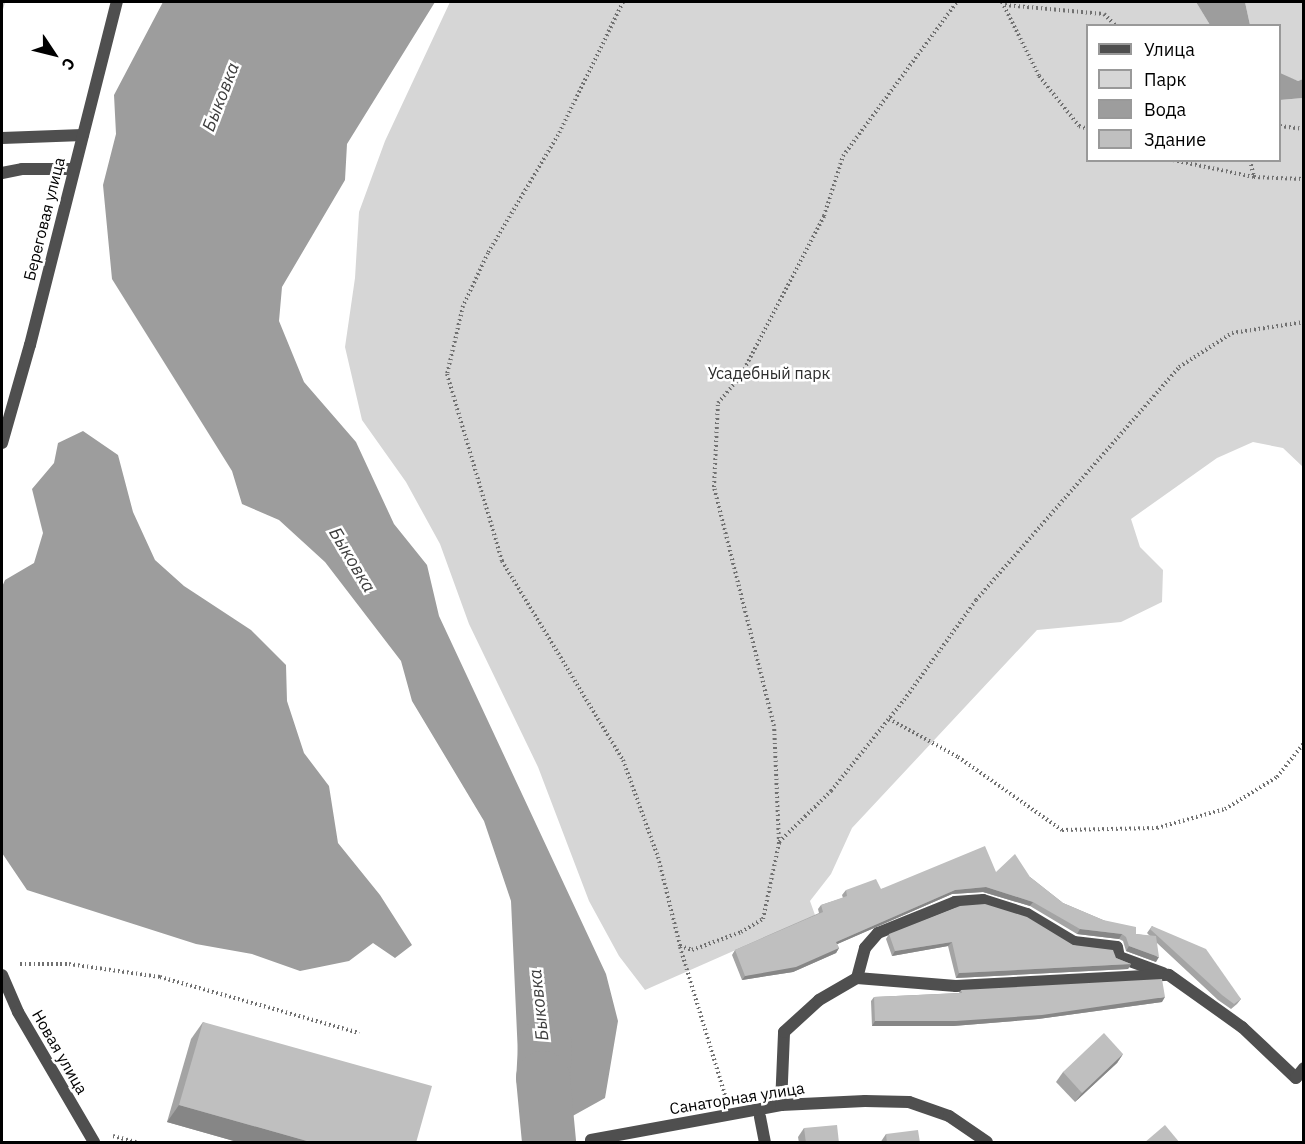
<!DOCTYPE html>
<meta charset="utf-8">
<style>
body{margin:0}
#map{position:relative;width:1305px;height:1144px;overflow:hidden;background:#fff;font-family:"IBM Plex Sans",sans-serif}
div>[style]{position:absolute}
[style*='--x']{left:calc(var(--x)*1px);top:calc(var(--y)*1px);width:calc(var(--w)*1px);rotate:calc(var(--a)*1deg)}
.green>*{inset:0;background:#d6d6d6}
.water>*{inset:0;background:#9d9d9d}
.river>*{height:54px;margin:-27px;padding:0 27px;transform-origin:27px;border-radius:27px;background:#9d9d9d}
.path>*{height:4px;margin-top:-2px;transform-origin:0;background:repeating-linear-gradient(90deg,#717171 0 1.5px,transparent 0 4.5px)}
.lane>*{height:12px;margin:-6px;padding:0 6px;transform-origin:6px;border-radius:6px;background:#4f4f4f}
.street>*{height:12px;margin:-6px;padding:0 6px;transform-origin:6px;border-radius:6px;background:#4f4f4f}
.wall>*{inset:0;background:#a4a4a4}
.shaded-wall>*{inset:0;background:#868686}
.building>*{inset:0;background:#bfbfbf}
span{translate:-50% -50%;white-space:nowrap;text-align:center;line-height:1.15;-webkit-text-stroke:5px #fff;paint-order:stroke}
.street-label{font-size:16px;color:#000}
.park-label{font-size:16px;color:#2d2d2d}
.water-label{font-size:18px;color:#3e3e3e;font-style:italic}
.frame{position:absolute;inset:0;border:3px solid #000;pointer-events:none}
.legend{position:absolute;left:1086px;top:24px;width:195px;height:138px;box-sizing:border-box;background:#fff;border:2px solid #999;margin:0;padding:8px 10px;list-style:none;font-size:18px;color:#000}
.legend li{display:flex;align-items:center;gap:12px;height:30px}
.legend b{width:30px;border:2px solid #999}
.north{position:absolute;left:24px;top:24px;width:60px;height:60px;-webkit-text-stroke:4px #fff;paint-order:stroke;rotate:125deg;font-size:16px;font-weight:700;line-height:24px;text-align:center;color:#000}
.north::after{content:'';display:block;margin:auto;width:21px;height:27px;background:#000;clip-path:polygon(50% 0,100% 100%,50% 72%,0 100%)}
</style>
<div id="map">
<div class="green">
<i style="clip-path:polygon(450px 2px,1196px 2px,1210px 25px,1088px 26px,1088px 160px,1280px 160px,1280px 100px,1303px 98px,1303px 467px,1283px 448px,1253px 442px,1217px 458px,1131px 519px,1140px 547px,1163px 570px,1162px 602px,1121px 622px,1037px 630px,852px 828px,831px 874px,810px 901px,815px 915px,645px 990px,619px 956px,589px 901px,538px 767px,469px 624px,440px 544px,406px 482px,362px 420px,345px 347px,355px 278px,359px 212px,385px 141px)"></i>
<i style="clip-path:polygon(1245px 2px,1303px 2px,1303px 79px,1298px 81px,1281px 75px,1280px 26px,1250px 25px)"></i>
</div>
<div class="water">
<i style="clip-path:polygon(163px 2px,435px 2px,347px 144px,345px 180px,282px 287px,279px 321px,304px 382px,356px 442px,394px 524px,427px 565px,439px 616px,606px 974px,618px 1021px,605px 1098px,569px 1118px,538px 1117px,520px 1100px,511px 901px,484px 821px,412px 701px,401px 661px,325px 562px,279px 520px,242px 504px,232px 471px,112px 279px,103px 185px,116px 134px,114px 95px)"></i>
<i style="clip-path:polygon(1196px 2px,1245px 2px,1250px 25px,1210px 25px)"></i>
<i style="clip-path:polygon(1280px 73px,1298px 81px,1303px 79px,1303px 98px,1280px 100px)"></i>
<i style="clip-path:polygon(83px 431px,118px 455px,133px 512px,155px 560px,184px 586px,251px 630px,286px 665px,287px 701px,304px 753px,329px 786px,338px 843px,380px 895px,412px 945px,395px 958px,373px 943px,349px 961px,300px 971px,252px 954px,196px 944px,27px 890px,2px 853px,2px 587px,5px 580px,34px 563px,43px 533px,32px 489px,54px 463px,58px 443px)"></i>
</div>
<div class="river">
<i style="--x:545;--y:1045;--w:33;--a:93"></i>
<i style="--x:543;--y:1078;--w:64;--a:84.6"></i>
</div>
<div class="path">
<i style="--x:623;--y:2;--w:148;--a:116"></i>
<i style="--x:558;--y:135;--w:137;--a:120.7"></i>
<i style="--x:488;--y:253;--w:59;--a:115.3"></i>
<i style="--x:463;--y:306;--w:70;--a:103.2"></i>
<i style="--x:447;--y:374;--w:195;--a:73.6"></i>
<i style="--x:502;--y:561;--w:233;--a:58.7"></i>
<i style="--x:623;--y:760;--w:103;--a:70.2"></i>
<i style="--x:658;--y:857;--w:92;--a:76.1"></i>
<i style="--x:680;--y:946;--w:13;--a:18"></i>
<i style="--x:692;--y:950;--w:52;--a:-20.2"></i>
<i style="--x:741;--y:932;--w:26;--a:-31"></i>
<i style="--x:763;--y:919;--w:78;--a:-78.1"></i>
<i style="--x:779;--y:843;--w:117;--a:-92.4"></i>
<i style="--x:774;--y:726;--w:246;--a:-104.1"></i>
<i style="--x:714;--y:487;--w:84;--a:-87.3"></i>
<i style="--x:718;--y:403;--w:34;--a:-50"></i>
<i style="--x:740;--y:377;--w:182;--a:-62.4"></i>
<i style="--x:824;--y:216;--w:63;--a:-72.4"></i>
<i style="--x:843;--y:156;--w:192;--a:-53.5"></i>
<i style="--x:1002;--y:2;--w:83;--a:63.4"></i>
<i style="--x:1039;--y:76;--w:64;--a:51.3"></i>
<i style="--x:1079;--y:126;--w:9;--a:18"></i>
<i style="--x:1005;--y:5;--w:99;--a:5.2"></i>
<i style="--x:1104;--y:14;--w:17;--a:45"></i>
<i style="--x:1280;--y:126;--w:24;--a:7"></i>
<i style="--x:1173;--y:160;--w:83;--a:11.9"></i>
<i style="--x:1254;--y:177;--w:50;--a:2.3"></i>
<i style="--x:1250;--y:160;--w:17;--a:77"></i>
<i style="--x:889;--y:719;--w:79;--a:28.8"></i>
<i style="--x:958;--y:757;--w:127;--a:35.1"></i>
<i style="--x:1062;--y:830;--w:95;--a:-1.2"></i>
<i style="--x:1157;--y:828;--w:71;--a:-15.6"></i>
<i style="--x:1225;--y:809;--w:61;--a:-31.6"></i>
<i style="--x:1277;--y:777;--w:43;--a:-51.5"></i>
<i style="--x:779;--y:842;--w:73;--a:-44.4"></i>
<i style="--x:831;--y:791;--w:117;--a:-51.3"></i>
<i style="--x:904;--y:700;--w:123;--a:-54.2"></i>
<i style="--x:976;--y:600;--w:309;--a:-48.9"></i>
<i style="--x:1179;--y:367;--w:63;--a:-32.7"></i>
<i style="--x:1232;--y:333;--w:73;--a:-8.7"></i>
<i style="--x:680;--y:947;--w:155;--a:73.1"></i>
<i style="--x:20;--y:964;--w:49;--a:0"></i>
<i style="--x:69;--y:964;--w:92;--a:8.1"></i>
<i style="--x:160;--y:977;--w:207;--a:15.7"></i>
<i style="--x:113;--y:1136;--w:24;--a:15"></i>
</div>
<div class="lane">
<i style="--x:2;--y:138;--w:81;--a:-2.1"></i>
<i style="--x:2;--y:173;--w:20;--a:-11"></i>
<i style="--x:22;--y:169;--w:51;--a:0"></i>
<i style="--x:857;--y:978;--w:31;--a:-75"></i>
<i style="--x:865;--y:948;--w:20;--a:-49"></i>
<i style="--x:878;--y:933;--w:83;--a:-21.9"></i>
<i style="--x:955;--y:902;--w:28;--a:-4"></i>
<i style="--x:983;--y:900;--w:46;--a:17.7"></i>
<i style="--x:1027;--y:914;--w:55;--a:30.8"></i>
<i style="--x:1074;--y:942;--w:43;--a:6.6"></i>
<i style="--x:1117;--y:947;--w:10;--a:79"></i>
<i style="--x:1119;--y:957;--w:47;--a:20"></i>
<i style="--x:781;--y:1105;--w:73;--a:-87.6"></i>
<i style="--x:784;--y:1032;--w:47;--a:-42.4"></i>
<i style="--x:819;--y:1000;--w:44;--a:-30.1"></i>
<i style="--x:857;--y:978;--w:99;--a:4.6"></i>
<i style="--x:956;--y:986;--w:213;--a:-3"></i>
<i style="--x:1169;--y:975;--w:90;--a:35.5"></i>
<i style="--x:1242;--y:1027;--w:74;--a:43.4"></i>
<i style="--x:1296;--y:1078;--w:13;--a:-51"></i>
<i style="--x:760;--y:1117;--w:25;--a:79"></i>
</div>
<div class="street">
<i style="--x:2;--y:443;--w:102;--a:-74.1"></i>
<i style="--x:30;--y:345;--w:354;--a:-75.8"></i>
<i style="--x:2;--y:975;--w:40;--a:66.6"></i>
<i style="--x:18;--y:1012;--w:151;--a:59.7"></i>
<i style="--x:591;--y:1140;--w:193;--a:-10.4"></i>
<i style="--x:781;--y:1105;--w:84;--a:-2.7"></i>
<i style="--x:865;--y:1101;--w:44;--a:1.3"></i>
<i style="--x:909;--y:1102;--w:42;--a:19.3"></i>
<i style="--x:949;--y:1116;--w:46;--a:34.4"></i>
</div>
<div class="wall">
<i style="clip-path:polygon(996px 872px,1030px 877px,1063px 903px,1136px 934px,1150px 936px,1147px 933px,1152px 926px,1241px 999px,1237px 1004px,1231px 1009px,1218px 1000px,1157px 943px,1156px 962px,1126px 951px,1123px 941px,1119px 939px,1077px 934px,1030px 906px,983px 892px,952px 894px,837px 944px,839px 948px,836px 953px,793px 972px,742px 980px,732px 955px,735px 950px,819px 913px,818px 909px,821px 905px,843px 898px,842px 895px,846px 890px,881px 889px)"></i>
<i style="clip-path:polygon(889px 934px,1073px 945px,1116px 958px,1131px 964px,1128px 969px,956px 978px,948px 946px,892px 956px,886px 939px)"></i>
<i style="clip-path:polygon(961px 990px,1162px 1002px,1038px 1019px,953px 1026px,872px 1026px,871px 1001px,874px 997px,959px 993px)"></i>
<i style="clip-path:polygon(203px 1022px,416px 1143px,241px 1143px,167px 1122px,191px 1039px)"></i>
<i style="clip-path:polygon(1123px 1054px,1117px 1063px,1075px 1102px,1056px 1082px,1063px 1072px)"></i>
<i style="clip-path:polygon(804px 1128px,839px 1143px,799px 1143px,798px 1137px)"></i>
<i style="clip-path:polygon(886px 1134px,920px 1143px,880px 1143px)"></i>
</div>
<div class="shaded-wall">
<i style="clip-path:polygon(986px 887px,1033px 902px,1030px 906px,983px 892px,952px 894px,833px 946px,836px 942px,955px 890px)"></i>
<i style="clip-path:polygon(1080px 929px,1122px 934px,1119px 939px,1077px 934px)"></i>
<i style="clip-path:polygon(952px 942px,948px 946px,892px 956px,895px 951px)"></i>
<i style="clip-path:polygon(1129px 946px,1159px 957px,1156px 962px,1126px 951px)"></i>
<i style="clip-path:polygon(839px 948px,836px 953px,793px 972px,742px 980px,745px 976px)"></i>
<i style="clip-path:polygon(1131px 964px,1128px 969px,956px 978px,959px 973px)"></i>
<i style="clip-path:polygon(1165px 997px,1162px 1002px,1038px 1019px,953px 1026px,872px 1026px,875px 1021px)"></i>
<i style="clip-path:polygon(1123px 1054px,1117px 1063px,1075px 1102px,1082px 1093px)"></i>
<i style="clip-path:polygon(179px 1105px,314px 1143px,241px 1143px,167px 1122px)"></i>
</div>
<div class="building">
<i style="clip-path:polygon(2px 2px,5px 2px,2px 13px)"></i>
<i style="clip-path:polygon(985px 846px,996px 872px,1015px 854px,1030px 877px,1063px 903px,1103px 920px,1136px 927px,1136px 934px,1156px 936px,1159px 957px,1129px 946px,1126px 937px,1122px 934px,1080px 929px,1033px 902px,986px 887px,955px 890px,836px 942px,839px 948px,796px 967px,745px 976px,735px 950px,823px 912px,821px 905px,847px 896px,846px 890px,876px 879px,881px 889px)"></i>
<i style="clip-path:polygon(985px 904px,1027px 917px,1073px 945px,1113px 950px,1116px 958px,1131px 964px,959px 973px,952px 942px,895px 951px,889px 934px,960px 906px)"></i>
<i style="clip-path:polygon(1152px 926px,1206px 949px,1241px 999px,1234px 1004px,1222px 995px,1150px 929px)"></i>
<i style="clip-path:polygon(1162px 979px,1165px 997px,1042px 1015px,956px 1021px,875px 1021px,874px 997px,962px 993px,961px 990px)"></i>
<i style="clip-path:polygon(203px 1022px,432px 1086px,416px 1143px,314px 1143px,179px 1105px)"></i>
<i style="clip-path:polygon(1104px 1033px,1123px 1054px,1082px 1093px,1063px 1072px)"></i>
<i style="clip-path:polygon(837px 1125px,839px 1143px,806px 1143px,804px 1128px)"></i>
<i style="clip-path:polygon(1165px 1125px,1180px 1143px,1144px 1143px)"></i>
<i style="clip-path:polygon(918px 1130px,920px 1143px,887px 1143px,886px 1134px)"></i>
</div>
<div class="street-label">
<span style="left:44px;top:219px;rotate:-76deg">Береговая улица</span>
<span style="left:60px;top:1052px;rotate:60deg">Новая улица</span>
<span style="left:737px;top:1098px;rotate:-9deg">Санаторная улица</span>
</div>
<div class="park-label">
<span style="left:769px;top:373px">Усадебный парк</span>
</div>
<div class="water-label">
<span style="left:221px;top:97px;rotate:-69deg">Быковка</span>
<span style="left:352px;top:560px;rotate:59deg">Быковка</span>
<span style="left:539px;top:1005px;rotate:-96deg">Быковка</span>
</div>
<div class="frame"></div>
<ul class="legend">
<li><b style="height:8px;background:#4f4f4f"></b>Улица</li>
<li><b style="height:16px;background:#d6d6d6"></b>Парк</li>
<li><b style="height:16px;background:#9d9d9d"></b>Вода</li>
<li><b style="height:16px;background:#bfbfbf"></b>Здание</li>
</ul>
<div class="north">С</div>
</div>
